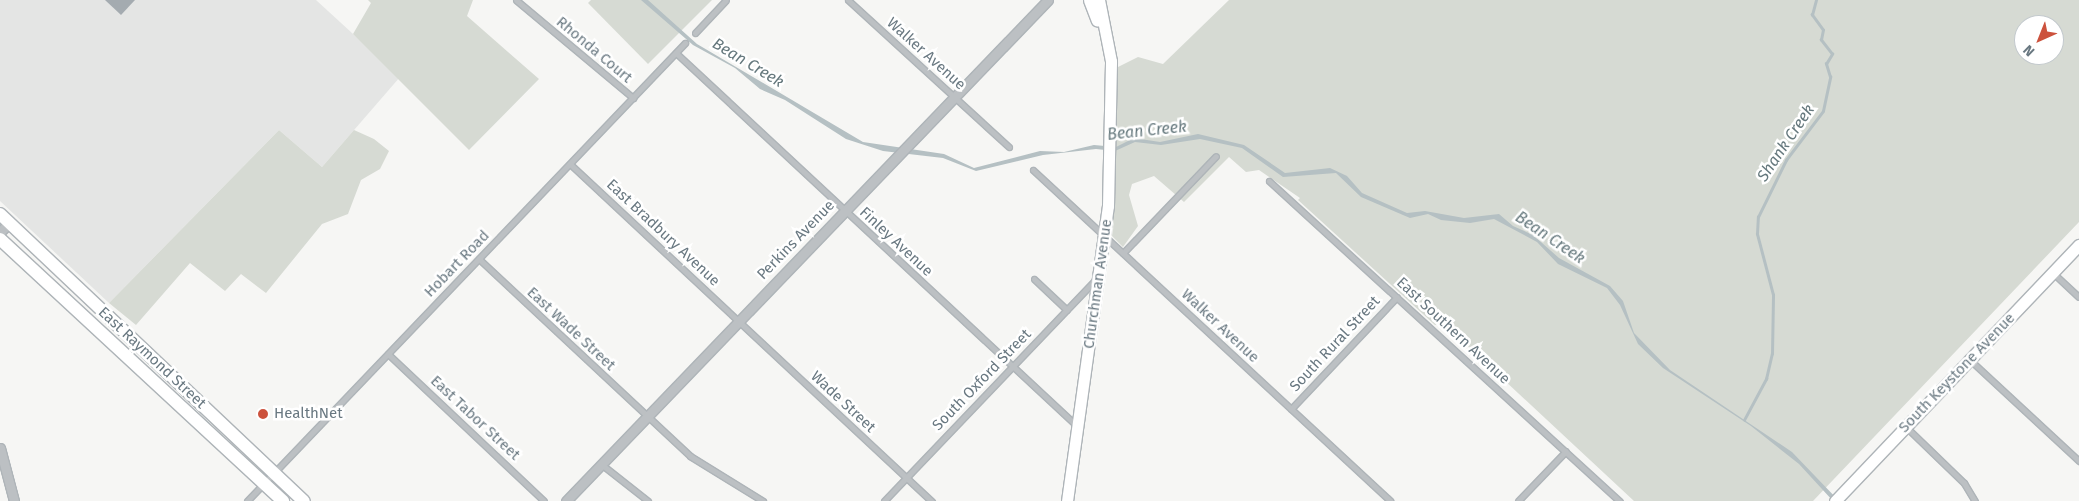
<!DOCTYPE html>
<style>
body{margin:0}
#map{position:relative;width:2079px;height:501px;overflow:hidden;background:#f6f6f4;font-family:"Fira Sans",sans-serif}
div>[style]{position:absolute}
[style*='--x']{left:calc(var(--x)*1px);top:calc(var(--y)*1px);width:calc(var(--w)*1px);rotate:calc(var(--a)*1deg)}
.built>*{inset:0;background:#e4e5e4}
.green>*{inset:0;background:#d6dad3}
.water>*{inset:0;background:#b5c0c3}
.stream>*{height:2.5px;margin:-1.25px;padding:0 1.25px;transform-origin:1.25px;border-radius:1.25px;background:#b5c0c3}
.building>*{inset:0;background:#a4abb0}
.roads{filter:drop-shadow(1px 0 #aeb4b8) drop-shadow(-1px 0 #aeb4b8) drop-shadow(0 1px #aeb4b8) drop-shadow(0 -1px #aeb4b8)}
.minor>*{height:5px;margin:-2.5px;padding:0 2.5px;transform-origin:2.5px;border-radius:2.5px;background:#bcc0c3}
.tertiary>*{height:9px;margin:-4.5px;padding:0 4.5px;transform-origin:4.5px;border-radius:4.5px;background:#bcc0c3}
.secondary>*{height:11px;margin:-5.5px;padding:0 5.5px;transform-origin:5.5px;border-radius:5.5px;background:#fff}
.primary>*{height:12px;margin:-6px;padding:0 6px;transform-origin:6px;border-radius:6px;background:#fff}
.dots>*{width:14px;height:14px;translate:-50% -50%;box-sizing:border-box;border:2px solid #fff;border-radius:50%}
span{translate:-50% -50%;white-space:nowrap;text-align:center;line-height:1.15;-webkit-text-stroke:5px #fff;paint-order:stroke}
.street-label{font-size:15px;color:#697881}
.poi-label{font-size:15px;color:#697881}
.left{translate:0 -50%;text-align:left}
.water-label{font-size:16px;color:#65787d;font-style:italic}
.north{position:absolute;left:2014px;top:15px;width:50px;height:50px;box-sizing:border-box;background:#fff;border:1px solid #c3c9cd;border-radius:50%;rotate:224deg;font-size:14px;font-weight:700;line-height:20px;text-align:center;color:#697881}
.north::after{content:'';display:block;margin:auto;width:18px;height:22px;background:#cc523d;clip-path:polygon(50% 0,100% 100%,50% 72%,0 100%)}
</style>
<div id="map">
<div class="built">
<i style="clip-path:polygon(0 0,316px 0,400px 77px,322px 167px,279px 130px,109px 303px,0 201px)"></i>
</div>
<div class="green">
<i style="clip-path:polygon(368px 0,473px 0,467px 16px,539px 79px,469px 150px,353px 34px,371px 3px)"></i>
<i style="clip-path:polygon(591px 0,712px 0,648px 64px,588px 3px)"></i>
<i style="clip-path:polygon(evenodd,1229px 0,2079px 0,2079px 222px,1813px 501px,1634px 501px,1444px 324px,1435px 325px,1298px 200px,1300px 198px,1259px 170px,1246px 172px,1229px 157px,1184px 202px,1154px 176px,1132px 184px,1129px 195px,1138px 226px,1123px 247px,1110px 234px,1116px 68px,1138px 57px,1163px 64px,1229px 0,2024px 25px,2054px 25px,2054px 55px,2024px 55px,2024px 25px)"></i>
<i style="clip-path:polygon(279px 130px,322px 167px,354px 130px,374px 139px,389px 151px,380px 169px,361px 180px,348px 214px,322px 224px,266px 293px,241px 274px,225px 291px,190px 263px,136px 325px,109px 303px)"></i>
</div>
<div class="water">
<i style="clip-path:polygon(641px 0,648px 0,697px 44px,863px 142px,944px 154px,974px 168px,1040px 151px,1064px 152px,1094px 145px,1116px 147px,1134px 138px,1160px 142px,1198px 134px,1244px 145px,1285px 173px,1330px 168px,1347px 176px,1362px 193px,1407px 213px,1425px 211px,1464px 218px,1499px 214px,1513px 226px,1533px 235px,1559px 258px,1610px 286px,1623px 301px,1634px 333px,1670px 370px,1792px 452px,1839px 501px,1833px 501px,1799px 464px,1751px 426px,1663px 368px,1638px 344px,1620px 305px,1607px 288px,1558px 264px,1537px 242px,1494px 219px,1470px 223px,1441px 220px,1428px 214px,1410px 218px,1361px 197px,1336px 173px,1283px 177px,1242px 148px,1200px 139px,1161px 145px,1135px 142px,1115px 151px,1096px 149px,1043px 155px,976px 171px,943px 158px,883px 151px,846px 139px,785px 100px,760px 89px,735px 68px,693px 45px)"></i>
</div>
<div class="stream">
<i style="--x:1744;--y:420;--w:47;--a:-61.8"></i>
<i style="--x:1766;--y:379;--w:26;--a:-77"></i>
<i style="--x:1772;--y:354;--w:59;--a:-89"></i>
<i style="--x:1773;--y:295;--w:63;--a:-104.7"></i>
<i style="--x:1757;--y:234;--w:17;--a:-87"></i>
<i style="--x:1758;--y:217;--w:64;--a:-63.8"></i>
<i style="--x:1786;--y:160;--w:61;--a:-52.9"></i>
<i style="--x:1823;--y:111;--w:35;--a:-78"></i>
<i style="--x:1830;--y:77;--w:14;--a:-107"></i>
<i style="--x:1826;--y:64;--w:12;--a:-59"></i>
<i style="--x:1832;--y:54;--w:18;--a:-128"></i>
<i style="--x:1821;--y:40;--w:10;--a:-79"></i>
<i style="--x:1823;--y:30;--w:19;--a:-126"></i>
<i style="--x:1812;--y:15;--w:16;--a:-75"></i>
</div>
<div class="building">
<i style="clip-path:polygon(105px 0,135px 0,121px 15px)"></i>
</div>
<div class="roads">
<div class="minor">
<i style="--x:516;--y:0;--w:153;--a:39.9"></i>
<i style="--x:848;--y:0;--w:218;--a:42.4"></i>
<i style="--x:695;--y:33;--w:45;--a:-46.8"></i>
<i style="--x:676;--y:53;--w:548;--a:42.93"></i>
<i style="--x:570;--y:164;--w:495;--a:43"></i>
<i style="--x:1033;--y:170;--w:487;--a:42.8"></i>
<i style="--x:1269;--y:181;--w:475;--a:42.4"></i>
<i style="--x:1123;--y:253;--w:134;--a:-46.2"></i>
<i style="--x:479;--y:259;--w:289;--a:43"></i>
<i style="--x:690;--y:456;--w:86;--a:31.7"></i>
<i style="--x:2053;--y:273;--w:35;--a:43"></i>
<i style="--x:1034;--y:279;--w:45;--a:43.2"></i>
<i style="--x:388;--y:354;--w:214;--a:43.3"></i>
<i style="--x:1970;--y:360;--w:149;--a:42.8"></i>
<i style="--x:1291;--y:409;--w:154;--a:-46.6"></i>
<i style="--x:1906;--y:427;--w:81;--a:44"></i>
<i style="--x:1964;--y:483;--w:21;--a:59"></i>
<i style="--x:601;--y:464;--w:60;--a:38.2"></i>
<i style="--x:247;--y:501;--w:634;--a:-46.28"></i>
<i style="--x:884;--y:501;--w:307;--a:-46.3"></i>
<i style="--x:1518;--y:501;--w:69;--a:-46.2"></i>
</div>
<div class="tertiary">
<i style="--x:0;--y:232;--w:11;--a:-45"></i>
<i style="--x:0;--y:448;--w:55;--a:75.2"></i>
<i style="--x:566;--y:501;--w:695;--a:-46.11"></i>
</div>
<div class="secondary">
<i style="--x:1089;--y:0;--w:22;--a:69"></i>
<i style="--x:1067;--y:501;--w:298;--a:-82.1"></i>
<i style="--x:1108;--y:206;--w:145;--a:-88.8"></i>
<i style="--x:1111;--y:61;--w:62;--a:-101.1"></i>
<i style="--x:1835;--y:501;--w:354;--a:-46.4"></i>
</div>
<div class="primary">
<i style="--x:0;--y:214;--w:418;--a:43.4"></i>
<i style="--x:0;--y:239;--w:386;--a:42.8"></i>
</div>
</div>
<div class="dots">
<i style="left:263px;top:414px;background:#cc523d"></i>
</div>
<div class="street-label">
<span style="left:594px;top:50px;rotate:40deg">Rhonda Court</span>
<span style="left:926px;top:54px;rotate:42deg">Walker Avenue</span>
<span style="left:663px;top:233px;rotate:43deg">East Bradbury Avenue</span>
<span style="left:796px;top:240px;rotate:-46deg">Perkins Avenue</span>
<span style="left:896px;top:242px;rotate:43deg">Finley Avenue</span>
<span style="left:457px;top:264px;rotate:-46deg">Hobart Road</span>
<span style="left:1098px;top:284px;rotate:-82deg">Churchman Avenue</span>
<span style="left:1220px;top:326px;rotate:43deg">Walker Avenue</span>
<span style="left:571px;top:329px;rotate:43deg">East Wade Street</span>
<span style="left:1453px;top:331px;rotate:43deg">East Southern Avenue</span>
<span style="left:1335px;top:344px;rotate:-47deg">South Rural Street</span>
<span style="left:152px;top:358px;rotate:43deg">East Raymond Street</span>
<span style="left:1957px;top:373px;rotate:-46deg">South Keystone Avenue</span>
<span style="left:982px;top:380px;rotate:-46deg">South Oxford Street</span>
<span style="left:843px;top:402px;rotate:43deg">Wade Street</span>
<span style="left:475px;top:418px;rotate:43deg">East Tabor Street</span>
</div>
<div class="poi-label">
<span class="left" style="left:274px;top:414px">HealthNet</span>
</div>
<div class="water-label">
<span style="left:748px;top:63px;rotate:31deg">Bean Creek</span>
<span style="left:1147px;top:131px;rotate:-6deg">Bean Creek</span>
<span style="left:1786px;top:143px;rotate:-56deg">Shank Creek</span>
<span style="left:1550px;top:238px;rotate:34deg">Bean Creek</span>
</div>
<div class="north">N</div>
</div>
